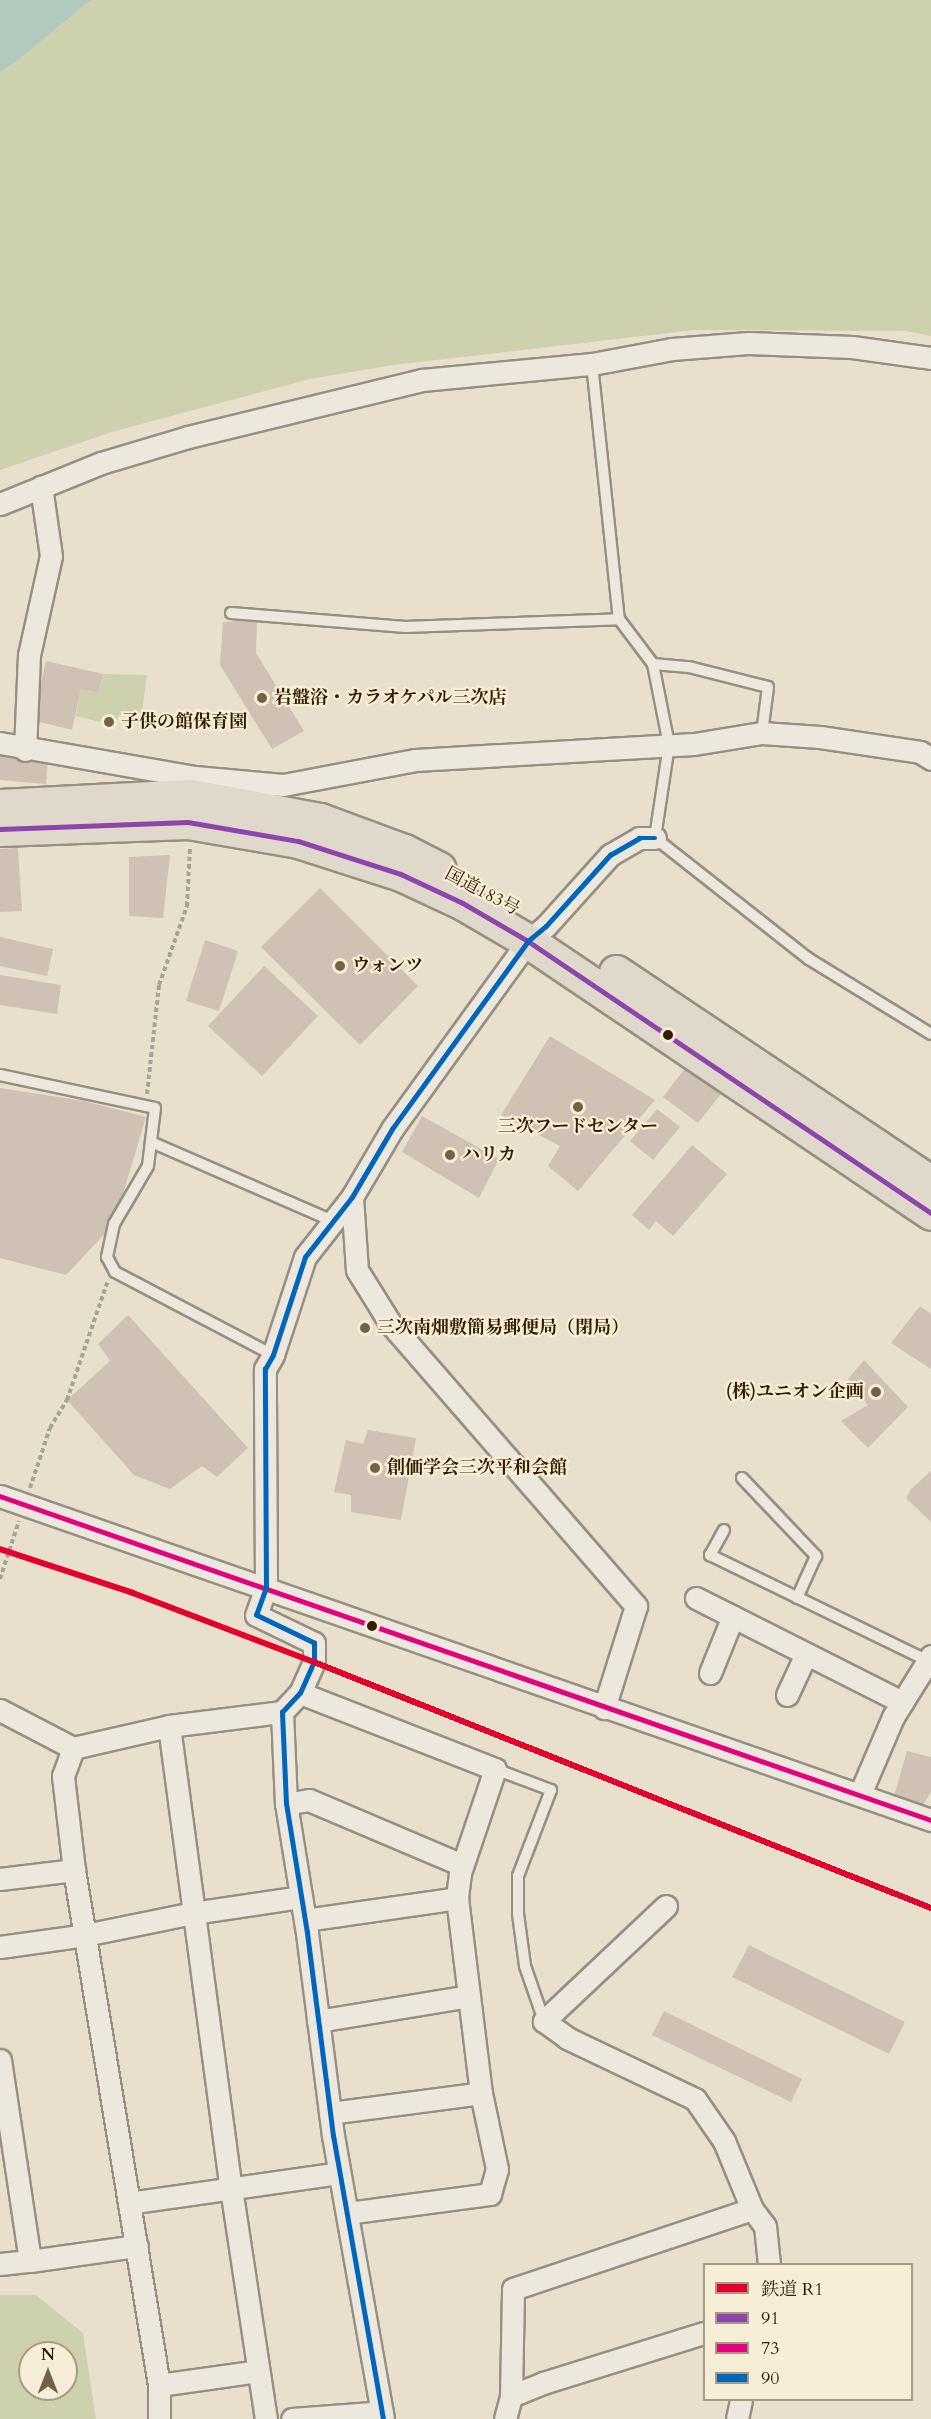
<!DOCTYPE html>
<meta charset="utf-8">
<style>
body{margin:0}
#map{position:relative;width:931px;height:2419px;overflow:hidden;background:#e8e0cd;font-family:Cardo,"Noto Serif JP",serif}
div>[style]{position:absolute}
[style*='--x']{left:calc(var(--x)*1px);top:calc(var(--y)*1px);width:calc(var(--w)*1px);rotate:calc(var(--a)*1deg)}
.green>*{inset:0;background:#ced1ae}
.water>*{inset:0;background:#b2c9bd}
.building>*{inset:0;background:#cfc1b3}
.path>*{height:4px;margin-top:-2px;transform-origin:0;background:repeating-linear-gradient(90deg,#a7a298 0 4.5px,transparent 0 7.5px)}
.roads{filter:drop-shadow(2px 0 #978f81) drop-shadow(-2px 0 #978f81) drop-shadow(0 2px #978f81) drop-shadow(0 -2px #978f81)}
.lane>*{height:10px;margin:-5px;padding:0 5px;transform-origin:5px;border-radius:5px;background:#ece8de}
.street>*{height:21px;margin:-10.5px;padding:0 10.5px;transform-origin:10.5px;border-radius:10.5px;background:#ece8de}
.highway>*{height:33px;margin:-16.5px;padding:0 16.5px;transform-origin:16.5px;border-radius:16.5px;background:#e0d8ca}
.bus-1>*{height:4.5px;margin:-2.25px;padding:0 2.25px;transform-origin:2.25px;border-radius:2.25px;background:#8e44ad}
.bus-2>*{height:4.5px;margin:-2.25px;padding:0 2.25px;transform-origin:2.25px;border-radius:2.25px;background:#e5007d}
.bus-3>*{height:4.5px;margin:-2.25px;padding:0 2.25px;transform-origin:2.25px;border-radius:2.25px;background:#0065bd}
.rail-1>*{height:6px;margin:-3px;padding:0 3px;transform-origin:3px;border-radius:3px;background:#e4002b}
.dots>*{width:16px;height:16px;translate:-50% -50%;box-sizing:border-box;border:3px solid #f7eed7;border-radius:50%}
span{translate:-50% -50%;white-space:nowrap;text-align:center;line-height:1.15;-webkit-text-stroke:4.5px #f7eed7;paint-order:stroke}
.poi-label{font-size:18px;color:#341e02;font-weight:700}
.left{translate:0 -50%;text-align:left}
.right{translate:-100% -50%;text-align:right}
.street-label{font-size:18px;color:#341e02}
.legend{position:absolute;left:703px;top:2263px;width:210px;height:138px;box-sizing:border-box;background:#f7eed7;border:2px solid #a99b82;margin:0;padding:8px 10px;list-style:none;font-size:18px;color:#341e02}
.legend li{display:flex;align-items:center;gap:12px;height:30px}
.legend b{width:30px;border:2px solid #a99b82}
.north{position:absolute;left:18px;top:2341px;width:60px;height:60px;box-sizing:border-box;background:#f7eed7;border:2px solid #a99b82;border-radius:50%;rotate:0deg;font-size:16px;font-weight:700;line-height:24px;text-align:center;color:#341e02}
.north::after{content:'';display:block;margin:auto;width:21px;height:27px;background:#736249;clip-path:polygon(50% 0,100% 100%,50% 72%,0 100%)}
</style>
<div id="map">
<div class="green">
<i style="clip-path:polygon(91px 0,931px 0,931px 336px,905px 331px,695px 330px,393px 365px,310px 379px,115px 431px,0 470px,0 72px,13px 64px)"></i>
<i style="clip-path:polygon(103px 674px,147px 675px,141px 719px,119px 715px,115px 726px,76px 716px,81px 689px,98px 693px)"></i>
<i style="clip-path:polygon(evenodd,0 2295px,36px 2295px,83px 2333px,96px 2419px,0 2419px,0 2295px,30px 2353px,66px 2353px,66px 2389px,30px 2389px,30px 2353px)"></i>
</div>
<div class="water">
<i style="clip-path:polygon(0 0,91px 0,13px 64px,0 72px)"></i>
</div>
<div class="building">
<i style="clip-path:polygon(257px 620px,256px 653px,304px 731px,272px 749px,220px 665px,223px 622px)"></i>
<i style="clip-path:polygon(46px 661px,103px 674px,98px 693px,81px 689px,72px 730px,32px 720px)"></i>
<i style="clip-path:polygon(0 754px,48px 759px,46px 784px,0 780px)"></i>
<i style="clip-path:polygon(18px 848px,22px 911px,0 912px,0 849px)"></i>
<i style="clip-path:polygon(170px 855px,163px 918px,129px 916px,129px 857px)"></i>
<i style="clip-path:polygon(320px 888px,418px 986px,360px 1045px,261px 947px)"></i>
<i style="clip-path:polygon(0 937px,53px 949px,47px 976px,0 966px)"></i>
<i style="clip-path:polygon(205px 940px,238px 951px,219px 1011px,186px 1001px)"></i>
<i style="clip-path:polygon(264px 966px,318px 1016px,262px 1076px,208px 1026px)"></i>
<i style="clip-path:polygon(0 975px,61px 985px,57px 1014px,0 1005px)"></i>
<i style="clip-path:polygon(550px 1036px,655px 1100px,578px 1191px,548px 1166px,560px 1146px,501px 1115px)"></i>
<i style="clip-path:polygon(689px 1063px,724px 1090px,698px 1123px,663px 1097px)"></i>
<i style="clip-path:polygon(0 1088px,84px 1101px,146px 1117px,114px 1224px,66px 1275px,0 1258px)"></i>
<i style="clip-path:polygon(657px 1109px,680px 1127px,653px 1160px,630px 1141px)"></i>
<i style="clip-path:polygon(422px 1116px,499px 1159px,479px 1198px,402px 1152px)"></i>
<i style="clip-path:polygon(692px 1145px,727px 1174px,673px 1236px,656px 1221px,649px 1230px,632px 1215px)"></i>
<i style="clip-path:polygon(920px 1306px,931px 1314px,931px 1369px,891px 1343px)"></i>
<i style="clip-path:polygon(128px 1315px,248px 1448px,217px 1477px,202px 1466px,170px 1489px,134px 1475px,67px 1400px,110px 1361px,98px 1344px)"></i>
<i style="clip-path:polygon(864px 1360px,908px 1407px,868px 1448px,841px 1421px,868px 1405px,848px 1379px)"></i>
<i style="clip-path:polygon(368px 1430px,416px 1438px,401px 1520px,351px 1512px,351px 1495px,334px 1492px,346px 1440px,363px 1444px)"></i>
<i style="clip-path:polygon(931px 1471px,931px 1522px,906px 1498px,911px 1489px)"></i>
<i style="clip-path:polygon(907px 1751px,931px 1757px,931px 1792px,918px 1813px,892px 1803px)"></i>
<i style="clip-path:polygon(749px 1945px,905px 2022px,889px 2054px,732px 1977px)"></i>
<i style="clip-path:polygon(664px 2011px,802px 2079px,791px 2102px,652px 2035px)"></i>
</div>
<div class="path">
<i style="--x:147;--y:1094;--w:110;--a:-83.7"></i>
<i style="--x:159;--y:985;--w:84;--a:-70.5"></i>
<i style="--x:187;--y:906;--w:60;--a:-87.1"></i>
<i style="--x:30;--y:1488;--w:63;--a:-71.6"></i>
<i style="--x:50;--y:1428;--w:33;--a:-59"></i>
<i style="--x:67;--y:1400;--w:124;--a:-71.1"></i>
<i style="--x:0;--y:1579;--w:61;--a:-71.9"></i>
</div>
<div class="roads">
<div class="lane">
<i style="--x:592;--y:364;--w:256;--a:84"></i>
<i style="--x:619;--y:619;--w:56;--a:52.9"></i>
<i style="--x:653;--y:664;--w:83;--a:78.8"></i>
<i style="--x:669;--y:745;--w:94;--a:98.6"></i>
<i style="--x:655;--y:838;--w:196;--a:38.2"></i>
<i style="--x:809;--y:959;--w:143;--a:31.6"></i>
<i style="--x:231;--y:613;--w:175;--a:4.6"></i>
<i style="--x:405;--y:627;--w:214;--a:-2.1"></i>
<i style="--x:653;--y:664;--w:36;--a:5"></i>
<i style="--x:689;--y:667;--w:81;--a:14.2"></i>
<i style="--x:768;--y:687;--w:46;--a:97.4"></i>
<i style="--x:0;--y:1075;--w:158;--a:12"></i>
<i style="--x:155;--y:1108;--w:58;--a:96.9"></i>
<i style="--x:148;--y:1166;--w:67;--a:120.4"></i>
<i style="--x:114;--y:1224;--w:34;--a:102"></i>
<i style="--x:107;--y:1257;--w:17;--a:62"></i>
<i style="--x:115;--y:1272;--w:178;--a:27.7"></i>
<i style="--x:151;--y:1142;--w:198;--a:23.5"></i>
<i style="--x:742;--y:1478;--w:108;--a:46.5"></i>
<i style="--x:816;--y:1556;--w:46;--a:114.3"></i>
<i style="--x:724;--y:1530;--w:29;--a:119"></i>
<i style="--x:710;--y:1555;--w:242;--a:25.9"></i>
<i style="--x:495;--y:1769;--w:60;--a:20.6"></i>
<i style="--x:551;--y:1790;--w:92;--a:111"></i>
<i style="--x:518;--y:1876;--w:38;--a:90"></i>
<i style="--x:518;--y:1914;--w:52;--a:82.3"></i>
<i style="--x:525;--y:1966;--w:58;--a:70.9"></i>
</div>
<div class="street">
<i style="--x:0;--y:504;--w:109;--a:-22.1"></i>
<i style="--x:101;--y:463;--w:91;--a:-16.6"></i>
<i style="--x:188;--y:437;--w:241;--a:-13.7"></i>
<i style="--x:422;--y:380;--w:171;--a:-5.4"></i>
<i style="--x:592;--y:364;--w:81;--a:-10.6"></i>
<i style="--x:672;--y:349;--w:76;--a:-4.5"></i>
<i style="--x:748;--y:343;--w:104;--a:2.2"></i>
<i style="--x:852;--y:347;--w:80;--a:7.9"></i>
<i style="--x:0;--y:743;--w:198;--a:9.9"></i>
<i style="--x:195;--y:777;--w:88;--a:5.2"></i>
<i style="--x:283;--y:785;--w:134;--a:-10.7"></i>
<i style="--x:415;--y:760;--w:279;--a:-3.3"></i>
<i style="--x:694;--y:744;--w:69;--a:-9.2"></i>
<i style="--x:762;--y:733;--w:58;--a:3.9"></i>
<i style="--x:820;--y:737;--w:101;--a:8.5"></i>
<i style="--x:920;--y:752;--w:13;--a:32"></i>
<i style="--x:25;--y:750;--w:95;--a:-87.6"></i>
<i style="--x:29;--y:655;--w:101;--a:-77.5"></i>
<i style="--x:51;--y:556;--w:70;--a:-98.2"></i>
<i style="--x:352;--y:1197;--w:73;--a:86.1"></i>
<i style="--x:357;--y:1270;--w:62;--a:58.1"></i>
<i style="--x:390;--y:1323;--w:375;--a:49"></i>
<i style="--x:636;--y:1606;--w:107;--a:107.4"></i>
<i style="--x:0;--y:1496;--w:986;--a:19.19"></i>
<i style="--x:696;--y:1598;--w:231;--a:26.8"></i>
<i style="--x:710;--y:1673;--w:61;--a:-68"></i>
<i style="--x:300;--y:1693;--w:209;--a:21.3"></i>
<i style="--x:495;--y:1769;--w:110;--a:108.6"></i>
<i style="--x:460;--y:1873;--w:25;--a:97"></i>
<i style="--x:457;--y:1898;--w:196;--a:83"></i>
<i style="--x:481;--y:2093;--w:78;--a:78.1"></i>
<i style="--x:497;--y:2169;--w:26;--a:106"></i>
<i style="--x:490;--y:2194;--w:144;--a:172.4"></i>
<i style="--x:787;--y:1695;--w:45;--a:-65.1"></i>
<i style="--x:0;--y:1710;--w:82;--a:27.5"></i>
<i style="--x:169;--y:1726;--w:466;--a:82.4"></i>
<i style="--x:231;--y:2188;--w:234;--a:81.4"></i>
<i style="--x:860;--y:1794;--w:84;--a:-66.8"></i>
<i style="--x:893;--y:1717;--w:72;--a:-58.1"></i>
<i style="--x:286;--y:1804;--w:23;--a:-10"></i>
<i style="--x:309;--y:1800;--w:166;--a:23"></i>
<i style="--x:0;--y:1879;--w:75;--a:-6.9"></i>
<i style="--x:666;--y:1906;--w:168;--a:136.7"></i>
<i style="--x:544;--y:2021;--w:29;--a:36"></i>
<i style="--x:567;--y:2038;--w:142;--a:25.5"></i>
<i style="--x:695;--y:2099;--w:51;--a:55.4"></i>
<i style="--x:724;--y:2141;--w:74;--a:67.6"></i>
<i style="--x:752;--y:2209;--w:21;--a:53"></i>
<i style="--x:765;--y:2226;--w:38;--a:84"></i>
<i style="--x:305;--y:1920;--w:154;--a:-8.2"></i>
<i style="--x:0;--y:1947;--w:86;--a:-8"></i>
<i style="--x:85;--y:1935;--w:110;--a:-11.5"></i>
<i style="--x:193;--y:1913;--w:108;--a:-8.5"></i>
<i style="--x:318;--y:2021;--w:153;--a:-9.4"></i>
<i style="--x:0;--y:2060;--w:203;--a:81.5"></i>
<i style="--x:30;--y:2261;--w:108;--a:-8"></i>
<i style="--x:330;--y:2113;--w:152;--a:-7.5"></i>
<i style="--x:129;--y:2203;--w:212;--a:-8.1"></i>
<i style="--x:0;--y:2264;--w:30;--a:-6"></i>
<i style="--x:159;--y:2385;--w:100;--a:-8"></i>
<i style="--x:511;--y:2396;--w:35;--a:-22"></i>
<i style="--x:543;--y:2383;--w:169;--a:-17.3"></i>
<i style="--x:159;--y:2419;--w:34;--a:-90"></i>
<i style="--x:159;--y:2385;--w:522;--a:-99.37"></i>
<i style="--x:74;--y:1870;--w:95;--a:-96.7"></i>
<i style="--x:63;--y:1776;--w:30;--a:-70"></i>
<i style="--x:73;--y:1748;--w:98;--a:-12.9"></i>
<i style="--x:169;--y:1726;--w:114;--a:-7.1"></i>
<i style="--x:292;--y:2419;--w:90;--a:-4.4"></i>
<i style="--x:383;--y:2419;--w:287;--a:-100"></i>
<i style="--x:333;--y:2136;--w:205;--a:-97.3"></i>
<i style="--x:307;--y:1933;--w:131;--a:-99.2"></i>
<i style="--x:286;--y:1804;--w:92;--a:-92.5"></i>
<i style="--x:282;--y:1712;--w:26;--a:-47"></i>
<i style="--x:300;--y:1693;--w:34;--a:-66"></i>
<i style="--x:314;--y:1662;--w:19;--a:-90"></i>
<i style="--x:314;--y:1643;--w:64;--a:-154.2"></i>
<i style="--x:256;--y:1615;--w:29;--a:-70"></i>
<i style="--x:266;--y:1588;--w:219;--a:-90.3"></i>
<i style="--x:265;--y:1369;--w:16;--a:-60"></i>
<i style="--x:273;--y:1355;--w:103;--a:-71.9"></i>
<i style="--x:305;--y:1257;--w:76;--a:-51.9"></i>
<i style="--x:352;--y:1197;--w:79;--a:-59.5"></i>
<i style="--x:392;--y:1129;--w:232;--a:-54.1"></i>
<i style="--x:528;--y:941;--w:23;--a:-40"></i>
<i style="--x:546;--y:926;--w:96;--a:-48"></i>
<i style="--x:610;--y:855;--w:34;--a:-30"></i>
<i style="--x:639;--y:838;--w:16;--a:0"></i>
<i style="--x:505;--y:2419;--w:24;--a:-75"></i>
<i style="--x:511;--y:2396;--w:107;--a:-88.9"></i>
<i style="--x:513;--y:2289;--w:252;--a:-18.5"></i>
<i style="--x:737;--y:2419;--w:19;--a:-78"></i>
</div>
<div class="highway">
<i style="--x:0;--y:806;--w:191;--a:-3"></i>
<i style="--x:191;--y:796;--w:131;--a:10.5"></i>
<i style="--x:320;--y:820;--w:90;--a:20.3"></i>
<i style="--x:404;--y:851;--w:39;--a:27"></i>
<i style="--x:0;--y:829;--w:188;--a:-2.1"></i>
<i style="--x:188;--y:822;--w:112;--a:9.8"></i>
<i style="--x:298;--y:841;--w:108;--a:17.8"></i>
<i style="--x:401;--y:874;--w:68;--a:25.1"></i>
<i style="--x:463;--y:903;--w:75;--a:30.3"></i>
<i style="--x:528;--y:941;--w:486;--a:34"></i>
<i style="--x:616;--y:972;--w:379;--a:33.8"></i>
</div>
</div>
<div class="bus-1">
<i style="--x:0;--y:829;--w:188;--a:-2.1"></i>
<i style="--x:188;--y:822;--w:112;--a:9.8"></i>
<i style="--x:298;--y:841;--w:108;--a:17.8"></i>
<i style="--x:401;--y:874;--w:68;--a:25.1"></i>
<i style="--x:463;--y:903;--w:75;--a:30.3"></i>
<i style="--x:528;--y:941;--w:486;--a:34"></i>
</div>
<div class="bus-2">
<i style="--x:0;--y:1496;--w:986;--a:19.19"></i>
</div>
<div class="bus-3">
<i style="--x:383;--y:2419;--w:287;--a:-100"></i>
<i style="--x:333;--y:2136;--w:205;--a:-97.3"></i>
<i style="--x:307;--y:1933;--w:131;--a:-99.2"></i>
<i style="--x:286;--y:1804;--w:92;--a:-92.5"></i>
<i style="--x:282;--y:1712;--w:26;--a:-47"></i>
<i style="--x:300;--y:1693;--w:34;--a:-66"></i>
<i style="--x:314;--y:1662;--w:19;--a:-90"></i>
<i style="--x:314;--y:1643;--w:64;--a:-154.2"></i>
<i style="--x:256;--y:1615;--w:29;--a:-70"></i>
<i style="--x:266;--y:1588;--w:219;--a:-90.3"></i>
<i style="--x:265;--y:1369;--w:16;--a:-60"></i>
<i style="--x:273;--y:1355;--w:103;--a:-71.9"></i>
<i style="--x:305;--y:1257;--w:76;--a:-51.9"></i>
<i style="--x:352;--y:1197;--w:79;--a:-59.5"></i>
<i style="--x:392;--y:1129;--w:232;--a:-54.1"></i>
<i style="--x:528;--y:941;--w:23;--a:-40"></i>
<i style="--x:546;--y:926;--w:96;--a:-48"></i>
<i style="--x:610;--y:855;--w:34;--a:-30"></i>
<i style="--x:639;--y:838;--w:16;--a:0"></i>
</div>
<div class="rail-1">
<i style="--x:0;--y:1549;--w:140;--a:18.3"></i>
<i style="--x:133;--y:1593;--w:194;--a:20.9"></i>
<i style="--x:314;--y:1662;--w:664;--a:21.74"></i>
</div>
<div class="dots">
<i style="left:262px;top:698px;background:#736249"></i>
<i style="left:109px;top:722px;background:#736249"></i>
<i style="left:340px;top:966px;background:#736249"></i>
<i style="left:668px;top:1035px;background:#341e02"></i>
<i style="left:578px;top:1107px;background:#736249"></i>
<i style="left:450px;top:1155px;background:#736249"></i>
<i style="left:365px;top:1328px;background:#736249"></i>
<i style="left:876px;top:1392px;background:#736249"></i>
<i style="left:375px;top:1468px;background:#736249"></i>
<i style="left:372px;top:1626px;background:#341e02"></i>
</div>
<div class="poi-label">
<span class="left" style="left:274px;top:698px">岩盤浴・カラオケパル三次店</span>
<span class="left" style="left:121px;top:722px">子供の館保育園</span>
<span class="left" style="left:352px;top:966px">ウォンツ</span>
<span style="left:578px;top:1127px">三次フードセンター</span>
<span class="left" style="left:462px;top:1155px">ハリカ</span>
<span class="left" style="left:377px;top:1328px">三次南畑敷簡易郵便局（閉局）</span>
<span class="right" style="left:864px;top:1392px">(株)ユニオン企画</span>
<span class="left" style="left:387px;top:1468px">創価学会三次平和会館</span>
</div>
<div class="street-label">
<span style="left:482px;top:892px;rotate:28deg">国道183号</span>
</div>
<ul class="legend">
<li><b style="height:8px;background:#e4002b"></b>鉄道 R1</li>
<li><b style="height:8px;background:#8e44ad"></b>91</li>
<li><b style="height:8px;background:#e5007d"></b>73</li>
<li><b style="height:8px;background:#0065bd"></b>90</li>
</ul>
<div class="north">N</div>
</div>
